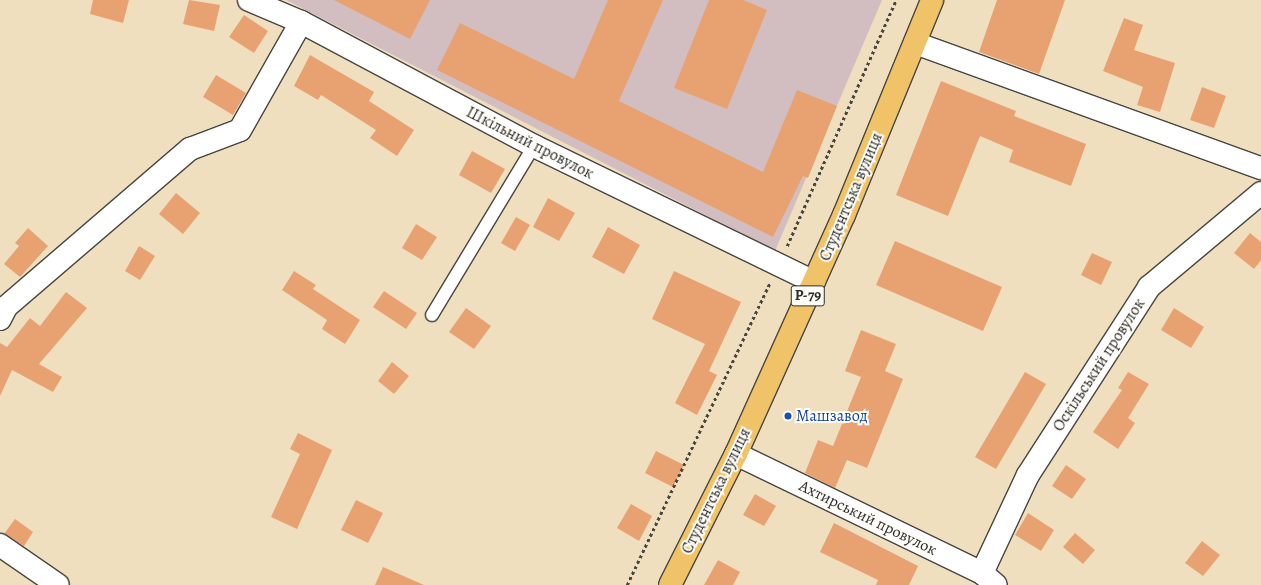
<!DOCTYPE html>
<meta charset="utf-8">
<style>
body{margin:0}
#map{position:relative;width:1261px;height:585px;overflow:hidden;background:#efdfbf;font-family:Alegreya,serif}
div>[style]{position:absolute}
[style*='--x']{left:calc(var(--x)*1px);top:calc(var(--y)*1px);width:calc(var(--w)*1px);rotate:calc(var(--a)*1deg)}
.industrial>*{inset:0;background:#d2bec1}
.building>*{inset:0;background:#e8a272}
.path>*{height:2.5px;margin-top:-1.25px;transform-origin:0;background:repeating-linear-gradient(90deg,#484641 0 3px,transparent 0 6px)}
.roads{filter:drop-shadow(1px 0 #484641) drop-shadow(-1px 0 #484641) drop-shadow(0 1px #484641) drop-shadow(0 -1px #484641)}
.lane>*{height:12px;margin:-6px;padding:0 6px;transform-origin:6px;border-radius:6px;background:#fff}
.street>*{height:22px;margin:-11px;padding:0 11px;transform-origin:11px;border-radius:11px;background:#fff}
.primary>*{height:22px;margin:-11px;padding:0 11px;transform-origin:11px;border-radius:11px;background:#f1c369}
.dots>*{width:11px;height:11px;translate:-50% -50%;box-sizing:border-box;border:2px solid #fdfcf7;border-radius:50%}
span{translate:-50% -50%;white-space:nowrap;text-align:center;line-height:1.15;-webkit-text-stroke:4px #fdfcf7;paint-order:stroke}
.shield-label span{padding:1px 3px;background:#fdfcf7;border:1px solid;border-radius:3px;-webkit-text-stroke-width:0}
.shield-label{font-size:15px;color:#2b2b2b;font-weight:700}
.street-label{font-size:16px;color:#2b2b2b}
.transit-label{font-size:16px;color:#164399}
.left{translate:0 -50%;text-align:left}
</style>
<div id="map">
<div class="industrial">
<i style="clip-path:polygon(286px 0,882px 0,775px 251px)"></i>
</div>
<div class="building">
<i style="clip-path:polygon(93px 0,129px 0,123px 23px,90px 14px)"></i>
<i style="clip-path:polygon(189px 0,220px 5px,214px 31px,183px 24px)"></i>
<i style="clip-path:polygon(334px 0,430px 0,410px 39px)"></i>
<i style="clip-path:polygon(608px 0,663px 0,619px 101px,763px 172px,797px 90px,837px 106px,808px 178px,803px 176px,773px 237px,437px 70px,460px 23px,574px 79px)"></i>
<i style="clip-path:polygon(709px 0,743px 0,767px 10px,727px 109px,674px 88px)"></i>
<i style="clip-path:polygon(997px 0,1065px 0,1039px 74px,979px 52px)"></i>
<i style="clip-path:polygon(244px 15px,268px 31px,254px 53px,229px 37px)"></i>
<i style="clip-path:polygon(1124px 18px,1143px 25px,1134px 50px,1175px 63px,1160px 112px,1137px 105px,1143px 87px,1103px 71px)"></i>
<i style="clip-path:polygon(310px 55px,374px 92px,369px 101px,414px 130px,397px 156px,370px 138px,376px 130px,321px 95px,318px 100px,294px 86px)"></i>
<i style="clip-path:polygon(216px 75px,246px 93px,233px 115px,203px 97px)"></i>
<i style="clip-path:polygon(941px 81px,1016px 111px,1014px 116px,1086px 144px,1071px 186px,1009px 162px,1013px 150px,980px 136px,948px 216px,896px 195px)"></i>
<i style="clip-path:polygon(1202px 87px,1226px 96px,1214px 128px,1190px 120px)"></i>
<i style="clip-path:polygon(472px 151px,505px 169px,491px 193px,459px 175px)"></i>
<i style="clip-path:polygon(176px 193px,200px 213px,183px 234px,159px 214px)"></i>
<i style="clip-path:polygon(548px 198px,575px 213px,559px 241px,533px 227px)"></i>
<i style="clip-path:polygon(516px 217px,530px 225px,515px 251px,501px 243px)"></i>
<i style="clip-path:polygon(416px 224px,437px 237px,422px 260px,402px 248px)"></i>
<i style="clip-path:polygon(608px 227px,640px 245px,624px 274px,592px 257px)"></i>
<i style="clip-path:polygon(28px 228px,48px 246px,20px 277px,4px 264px,19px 246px,15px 243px)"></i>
<i style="clip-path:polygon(1250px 233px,1261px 242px,1261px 260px,1254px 269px,1234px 253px)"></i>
<i style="clip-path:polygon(895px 241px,1002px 287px,983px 331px,876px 285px)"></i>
<i style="clip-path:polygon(139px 246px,155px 256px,140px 280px,125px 271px)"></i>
<i style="clip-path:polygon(1092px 253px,1112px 262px,1101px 285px,1081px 275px)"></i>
<i style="clip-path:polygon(294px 271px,316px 285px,313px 289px,360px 320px,345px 344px,322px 329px,327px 320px,282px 290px)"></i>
<i style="clip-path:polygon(674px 271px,741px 302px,709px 371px,717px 375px,697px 415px,675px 403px,705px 344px,652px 319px)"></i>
<i style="clip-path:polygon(384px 291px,417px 313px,406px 329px,373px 307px)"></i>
<i style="clip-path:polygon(66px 292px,87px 308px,39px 364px,62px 377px,53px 392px,12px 370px,0 396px,0 343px,7px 347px,30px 318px,40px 326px)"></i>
<i style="clip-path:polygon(466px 308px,491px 326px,474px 349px,449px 332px)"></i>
<i style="clip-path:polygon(1174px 308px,1204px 327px,1191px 348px,1161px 330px)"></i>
<i style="clip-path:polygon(861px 330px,896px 344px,885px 371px,903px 379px,867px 468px,847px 460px,835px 488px,805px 473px,818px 440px,833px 446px,861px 377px,845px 371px)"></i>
<i style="clip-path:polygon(392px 362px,409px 376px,394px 394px,378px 381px)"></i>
<i style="clip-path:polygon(1025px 372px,1046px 384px,996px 469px,975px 457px)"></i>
<i style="clip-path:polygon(1128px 372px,1149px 384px,1128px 418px,1135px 423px,1118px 449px,1093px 432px,1122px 390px,1118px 388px)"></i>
<i style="clip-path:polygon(298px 433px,332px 450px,297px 529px,271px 517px,300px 454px,290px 449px)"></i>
<i style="clip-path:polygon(656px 451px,684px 465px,673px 487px,645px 473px)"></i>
<i style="clip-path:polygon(1066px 465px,1086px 479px,1072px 499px,1052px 486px)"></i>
<i style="clip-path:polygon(755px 494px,776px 506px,764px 526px,743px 515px)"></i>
<i style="clip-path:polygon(356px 500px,383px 513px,368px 543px,341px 530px)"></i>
<i style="clip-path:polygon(631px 504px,652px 516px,639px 541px,617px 528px)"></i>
<i style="clip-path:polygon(1028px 513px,1054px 530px,1041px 551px,1015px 535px)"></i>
<i style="clip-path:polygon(15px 519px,33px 532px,24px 546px,4px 534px)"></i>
<i style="clip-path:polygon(834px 523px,918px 566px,909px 585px,876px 585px,878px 580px,820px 552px)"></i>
<i style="clip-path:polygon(1075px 533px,1095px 550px,1083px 564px,1063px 547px)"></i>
<i style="clip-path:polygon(1202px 541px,1220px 555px,1203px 576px,1185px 563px)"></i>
<i style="clip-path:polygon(718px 560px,740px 572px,733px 585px,704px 585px)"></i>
<i style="clip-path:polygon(383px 567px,424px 585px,375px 585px)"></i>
</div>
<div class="path">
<i style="--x:787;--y:246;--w:269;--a:-66.1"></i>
<i style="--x:627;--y:585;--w:334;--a:-64.7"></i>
</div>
<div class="roads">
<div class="lane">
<i style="--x:432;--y:315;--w:197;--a:-58.9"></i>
</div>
<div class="street">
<i style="--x:249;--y:0;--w:56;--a:22.9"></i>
<i style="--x:301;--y:22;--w:264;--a:28"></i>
<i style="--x:534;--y:146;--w:311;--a:25.9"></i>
<i style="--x:915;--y:43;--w:368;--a:19.9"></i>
<i style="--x:0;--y:319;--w:13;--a:-63"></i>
<i style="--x:6;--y:307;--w:243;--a:-40.7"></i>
<i style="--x:190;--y:149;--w:53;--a:-20.8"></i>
<i style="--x:240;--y:130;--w:124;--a:-60.5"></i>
<i style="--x:736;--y:454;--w:273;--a:25.8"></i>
<i style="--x:982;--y:573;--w:18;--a:41"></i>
<i style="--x:0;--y:545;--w:70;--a:34.6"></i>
<i style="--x:982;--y:573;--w:108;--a:-64.9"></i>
<i style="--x:1028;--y:475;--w:224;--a:-57.2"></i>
<i style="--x:1149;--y:287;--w:146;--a:-40"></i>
</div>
<div class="primary">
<i style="--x:670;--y:585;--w:147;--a:-63.3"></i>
<i style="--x:736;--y:454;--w:262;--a:-65.7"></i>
<i style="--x:844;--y:215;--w:232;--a:-67.7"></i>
</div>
</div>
<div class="dots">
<i style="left:788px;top:416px;background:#1a4fb4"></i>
</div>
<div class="shield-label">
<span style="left:808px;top:296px">Р-79</span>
</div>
<div class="street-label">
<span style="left:530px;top:143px;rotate:27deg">Шкільний провулок</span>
<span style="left:851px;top:197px;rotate:-67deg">Студентська вулиця</span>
<span style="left:1099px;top:365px;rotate:-57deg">Оскільський провулок</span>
<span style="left:716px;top:491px;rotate:-64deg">Студентська вулиця</span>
<span style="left:868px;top:518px;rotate:26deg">Ахтирський провулок</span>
</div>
<div class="transit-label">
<span class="left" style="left:796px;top:416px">Машзавод</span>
</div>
</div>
